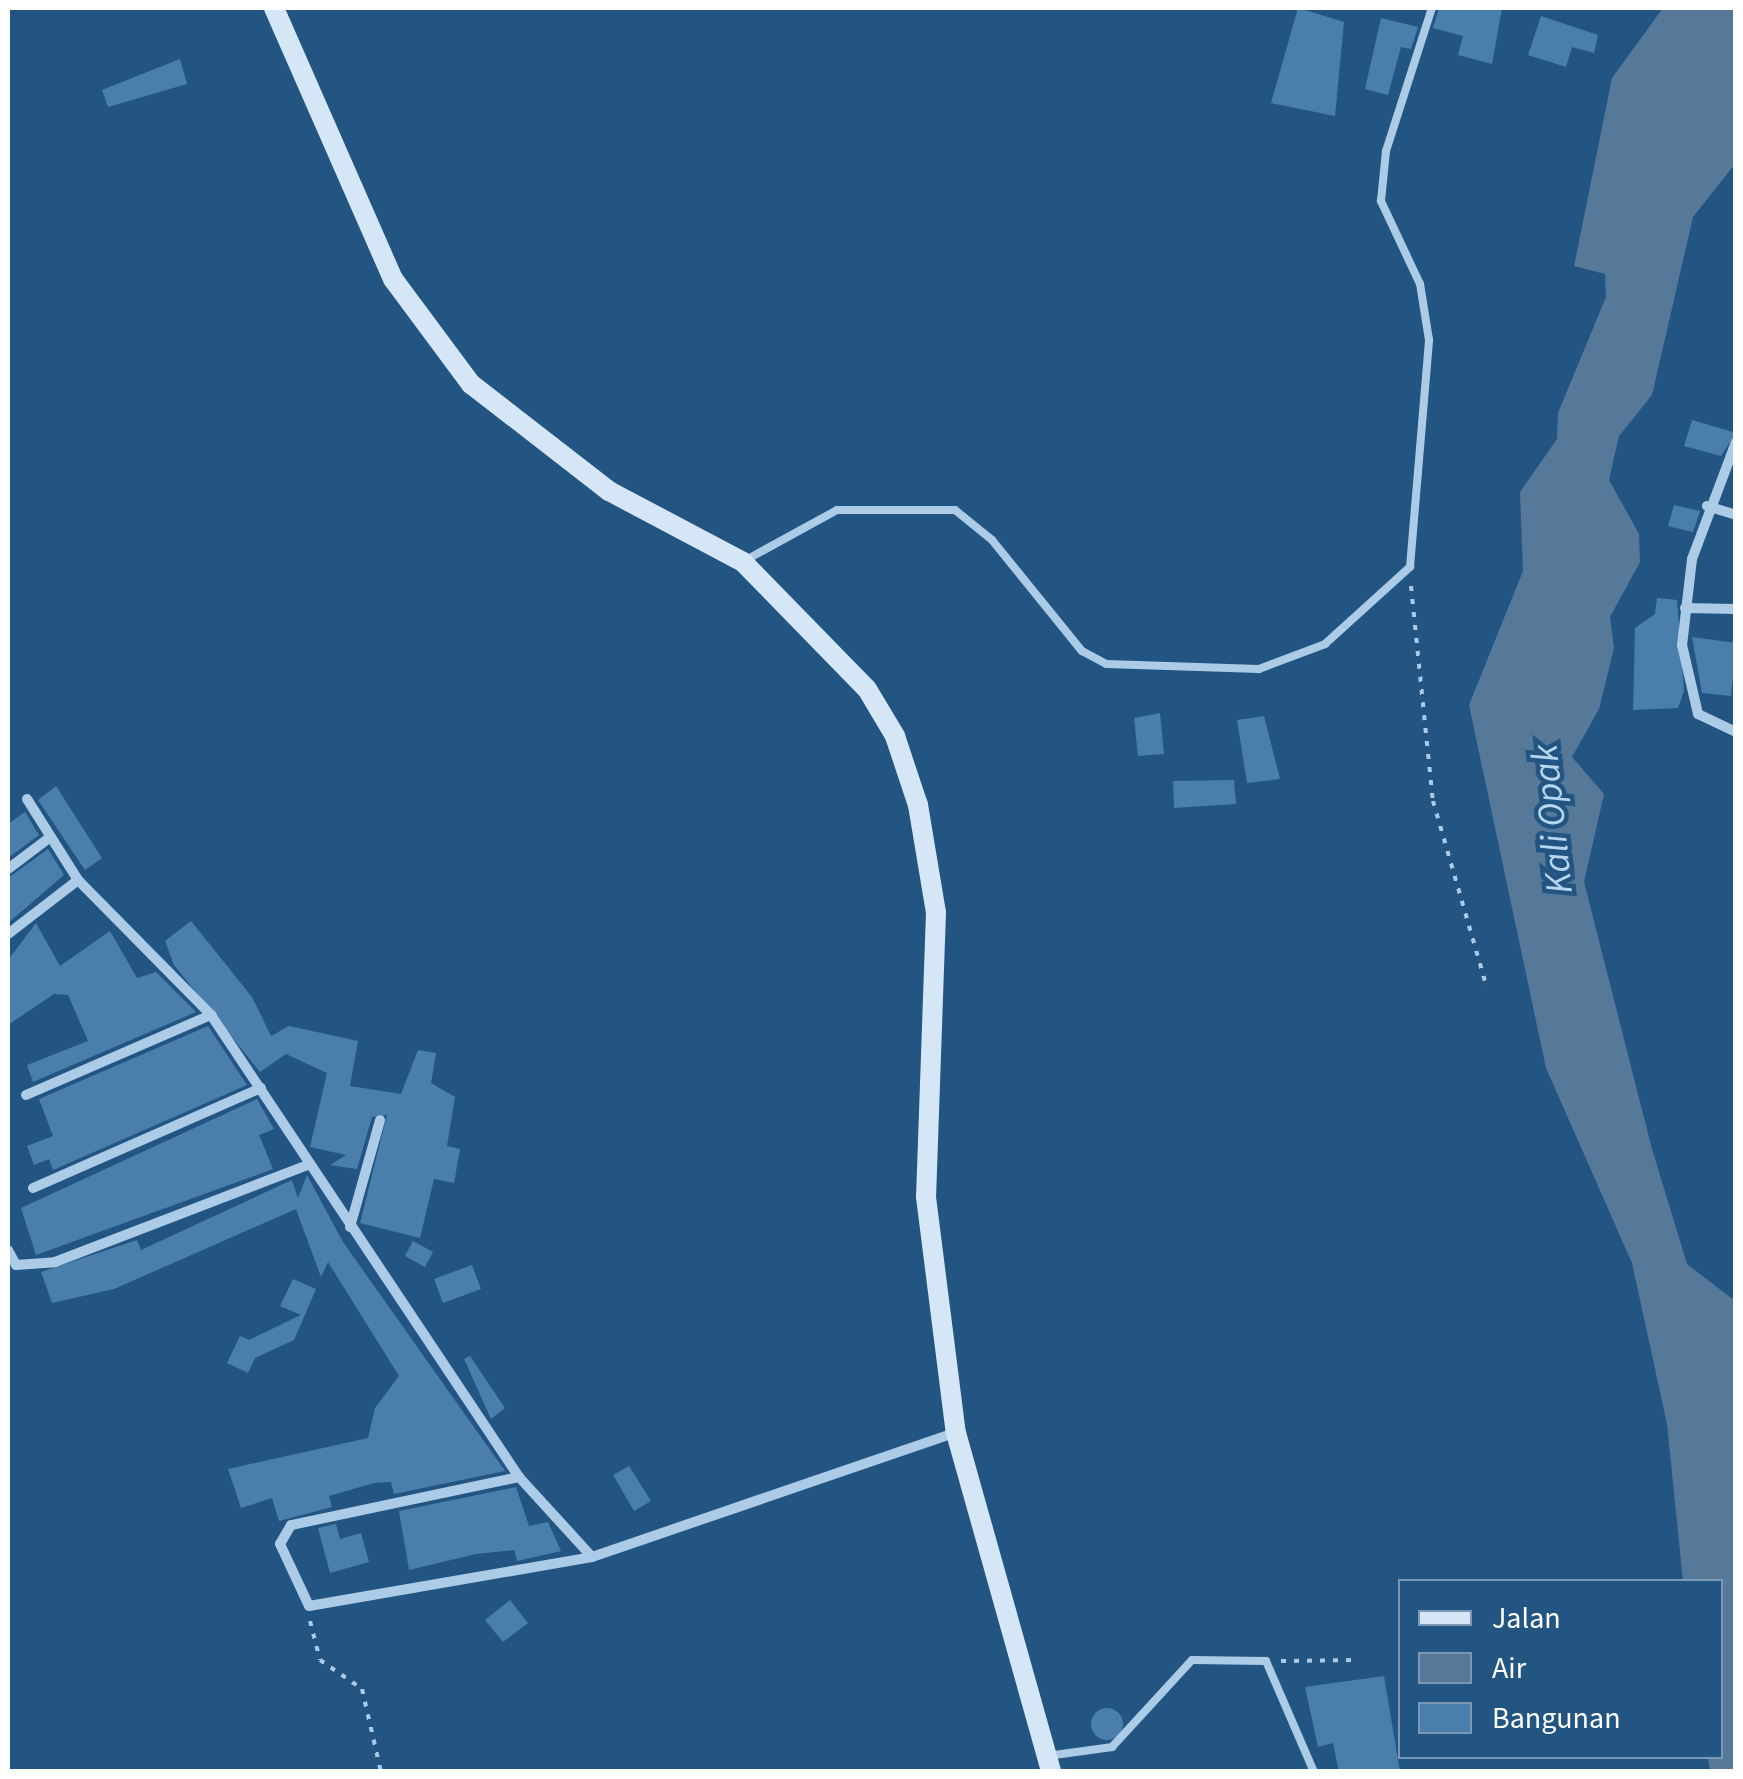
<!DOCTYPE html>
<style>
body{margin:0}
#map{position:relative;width:1743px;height:1779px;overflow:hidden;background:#235582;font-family:"Source Sans 3",sans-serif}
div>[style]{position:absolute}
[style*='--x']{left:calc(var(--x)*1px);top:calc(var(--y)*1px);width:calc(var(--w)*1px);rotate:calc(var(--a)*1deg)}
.water>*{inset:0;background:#567999}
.building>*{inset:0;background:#4b7fab}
.round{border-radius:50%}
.path>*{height:4px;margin-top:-2px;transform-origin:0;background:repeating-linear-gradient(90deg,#abcbe7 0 5px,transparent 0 13px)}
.lane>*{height:8px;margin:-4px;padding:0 4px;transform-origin:4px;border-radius:4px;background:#abcbe7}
.street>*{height:10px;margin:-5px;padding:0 5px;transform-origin:5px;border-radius:5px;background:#abcbe7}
.secondary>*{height:20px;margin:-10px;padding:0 10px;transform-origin:10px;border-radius:10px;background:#d5e6f6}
span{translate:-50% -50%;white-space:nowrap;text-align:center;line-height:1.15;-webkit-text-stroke:9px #235582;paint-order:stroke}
.water-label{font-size:38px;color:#b6d5ef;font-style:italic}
.frame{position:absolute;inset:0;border:10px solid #fff;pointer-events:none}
.legend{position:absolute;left:1398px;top:1579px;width:325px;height:180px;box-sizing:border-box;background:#235582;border:2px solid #7b99b4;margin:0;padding:12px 18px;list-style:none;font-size:30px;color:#fff}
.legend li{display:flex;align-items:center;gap:20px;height:50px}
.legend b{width:50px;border:2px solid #7b99b4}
</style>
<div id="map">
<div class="water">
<i style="clip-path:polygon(1663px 8px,1735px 8px,1735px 164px,1693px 217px,1652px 395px,1619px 436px,1609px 480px,1639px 534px,1640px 562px,1610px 617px,1614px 648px,1599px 709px,1572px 757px,1604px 794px,1584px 882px,1652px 1149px,1687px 1264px,1735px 1301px,1735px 1772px,1710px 1771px,1708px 1757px,1720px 1756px,1720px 1582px,1683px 1581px,1667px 1424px,1632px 1263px,1546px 1068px,1469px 705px,1523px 571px,1520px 492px,1557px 439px,1558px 413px,1606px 297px,1605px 274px,1574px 266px,1612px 78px)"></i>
</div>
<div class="building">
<i style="clip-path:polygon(1298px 8px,1344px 22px,1335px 116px,1271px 103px)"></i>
<i style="clip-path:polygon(1439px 8px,1502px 8px,1492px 64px,1458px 55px,1463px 36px,1433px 28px)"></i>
<i style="clip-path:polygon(1541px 16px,1598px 35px,1594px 53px,1572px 47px,1566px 67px,1528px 55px)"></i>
<i style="clip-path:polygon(1381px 18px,1418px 27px,1411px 49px,1401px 47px,1388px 95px,1365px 89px)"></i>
<i style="clip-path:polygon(180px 59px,187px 84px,108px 107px,102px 90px)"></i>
<i style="clip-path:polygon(1692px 420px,1736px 433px,1721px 456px,1684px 446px)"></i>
<i style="clip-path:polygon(1674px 505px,1700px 511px,1693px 532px,1668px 526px)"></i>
<i style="clip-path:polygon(1657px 598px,1677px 600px,1684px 691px,1678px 708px,1633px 710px,1635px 628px,1655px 614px)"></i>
<i style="clip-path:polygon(1692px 637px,1736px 643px,1731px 696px,1702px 693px)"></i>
<i style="clip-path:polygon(1160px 713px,1164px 754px,1138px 756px,1134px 718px)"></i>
<i style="clip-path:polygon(1264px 716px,1280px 779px,1247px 783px,1237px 720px)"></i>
<i style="clip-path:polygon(1234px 780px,1236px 804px,1174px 808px,1173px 781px)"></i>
<i style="clip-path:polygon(56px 786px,102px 858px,85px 870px,38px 800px)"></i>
<i style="clip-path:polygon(25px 812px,39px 835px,8px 858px,8px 824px)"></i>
<i style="clip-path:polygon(48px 849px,64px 875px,8px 923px,8px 878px)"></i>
<i style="clip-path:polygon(191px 921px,252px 997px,271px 1036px,289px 1026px,358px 1041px,350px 1086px,401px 1094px,418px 1050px,436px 1053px,431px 1083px,455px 1097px,447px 1146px,460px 1149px,454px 1183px,434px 1179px,420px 1238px,360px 1223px,387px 1115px,372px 1117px,357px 1169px,330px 1165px,346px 1155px,310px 1147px,327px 1073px,286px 1054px,260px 1072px,174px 965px,165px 941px)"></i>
<i style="clip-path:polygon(36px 923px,60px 966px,110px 931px,137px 978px,156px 972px,196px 1012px,33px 1082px,27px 1065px,88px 1041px,68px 995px,54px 994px,8px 1025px,8px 960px)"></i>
<i style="clip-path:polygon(208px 1026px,247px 1085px,53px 1170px,49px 1159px,34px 1165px,27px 1146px,53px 1136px,39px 1099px)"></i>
<i style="clip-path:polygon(257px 1099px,274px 1129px,259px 1135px,273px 1169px,36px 1255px,21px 1208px)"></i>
<i style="clip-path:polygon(307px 1175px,343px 1242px,505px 1471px,394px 1494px,391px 1482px,374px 1483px,329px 1496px,332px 1507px,279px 1521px,272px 1498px,241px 1508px,228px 1469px,368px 1438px,375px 1408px,399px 1376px,328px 1262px,321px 1277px,296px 1209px,114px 1289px,52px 1303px,41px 1272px,137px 1240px,141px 1250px,292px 1180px,298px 1198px)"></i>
<i style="clip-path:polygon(413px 1241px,433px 1252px,425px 1267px,405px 1256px)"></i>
<i style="clip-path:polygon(472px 1265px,481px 1289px,443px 1303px,434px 1279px)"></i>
<i style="clip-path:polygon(293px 1279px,316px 1289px,294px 1340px,255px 1358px,248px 1373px,227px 1363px,240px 1336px,249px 1340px,301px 1315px,280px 1306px)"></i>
<i style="clip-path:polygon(470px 1356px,505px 1408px,491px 1419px,464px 1359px)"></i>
<i style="clip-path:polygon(629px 1466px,651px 1501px,634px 1511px,613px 1475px)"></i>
<i style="clip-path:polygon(516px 1487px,529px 1526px,548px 1522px,561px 1551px,517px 1561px,514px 1550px,476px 1554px,409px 1570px,399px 1511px)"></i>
<i style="clip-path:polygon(336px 1524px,340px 1539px,361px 1533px,369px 1562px,330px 1573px,318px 1528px)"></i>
<i style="clip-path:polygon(510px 1600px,528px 1623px,503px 1642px,485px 1620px)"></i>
<i style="clip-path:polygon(1384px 1676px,1400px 1772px,1339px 1772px,1333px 1743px,1318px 1747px,1305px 1687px)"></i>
<i class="round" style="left:1091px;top:1708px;width:32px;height:32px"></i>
</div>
<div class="path">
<i style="--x:1411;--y:586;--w:216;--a:84.2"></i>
<i style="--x:1433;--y:801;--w:195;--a:73.9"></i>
<i style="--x:310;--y:1621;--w:40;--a:75.6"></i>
<i style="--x:320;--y:1660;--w:51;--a:34.6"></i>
<i style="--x:362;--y:1689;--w:85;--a:77.1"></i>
<i style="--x:1281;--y:1661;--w:78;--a:-0.7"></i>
</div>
<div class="lane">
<i style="--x:744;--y:561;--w:106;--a:-28.7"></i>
<i style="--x:837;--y:510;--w:118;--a:0"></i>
<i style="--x:955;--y:510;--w:48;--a:39"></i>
<i style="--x:992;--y:540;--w:143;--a:51"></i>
<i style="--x:1082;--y:651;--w:27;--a:28"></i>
<i style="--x:1106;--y:664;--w:153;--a:1.9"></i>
<i style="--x:1259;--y:669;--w:71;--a:-20.7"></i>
<i style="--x:1325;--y:644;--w:115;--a:-42.2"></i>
<i style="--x:1410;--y:567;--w:228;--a:-85.2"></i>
<i style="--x:1429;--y:340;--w:57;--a:-99.1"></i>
<i style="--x:1420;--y:284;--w:92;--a:-115.2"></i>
<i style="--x:1381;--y:201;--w:50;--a:-84.3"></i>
<i style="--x:1386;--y:151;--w:150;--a:-72.2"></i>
<i style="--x:1047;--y:1756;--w:66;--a:-7.9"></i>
<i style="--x:1112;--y:1747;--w:118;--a:-47.4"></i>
<i style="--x:1192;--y:1660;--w:74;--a:0.8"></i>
<i style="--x:1266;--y:1661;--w:121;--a:66.6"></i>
</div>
<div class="street">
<i style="--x:1736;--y:442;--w:125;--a:110.6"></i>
<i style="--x:1692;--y:559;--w:87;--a:96.6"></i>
<i style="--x:1682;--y:645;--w:71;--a:76.9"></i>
<i style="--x:1698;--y:714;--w:42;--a:25.3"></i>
<i style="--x:1707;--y:506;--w:30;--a:17"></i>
<i style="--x:1685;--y:608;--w:51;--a:1.1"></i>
<i style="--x:27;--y:799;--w:96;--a:57.8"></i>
<i style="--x:78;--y:880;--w:190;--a:45.4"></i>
<i style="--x:211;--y:1015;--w:555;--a:56.31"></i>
<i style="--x:519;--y:1477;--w:108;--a:47.6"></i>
<i style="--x:8;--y:869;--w:51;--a:-37.1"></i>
<i style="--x:8;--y:934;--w:88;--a:-37.6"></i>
<i style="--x:26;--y:1095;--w:202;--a:-23.4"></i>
<i style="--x:33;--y:1188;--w:249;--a:-23.7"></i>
<i style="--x:350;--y:1227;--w:111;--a:-74.3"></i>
<i style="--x:8;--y:1250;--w:17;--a:62"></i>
<i style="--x:16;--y:1265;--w:39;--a:-4"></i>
<i style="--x:55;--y:1262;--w:271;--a:-21"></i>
<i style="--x:519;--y:1477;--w:233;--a:168.1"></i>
<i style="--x:291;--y:1525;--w:22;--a:120"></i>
<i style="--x:280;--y:1544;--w:68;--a:64.9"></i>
<i style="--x:309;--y:1606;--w:287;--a:-9.8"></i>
<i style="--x:592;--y:1557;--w:384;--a:-18.9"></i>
</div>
<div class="secondary">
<i style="--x:274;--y:8;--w:296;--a:66.3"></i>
<i style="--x:393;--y:279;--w:131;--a:53.4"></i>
<i style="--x:471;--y:384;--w:175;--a:37.8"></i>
<i style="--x:609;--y:491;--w:152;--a:27.9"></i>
<i style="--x:743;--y:562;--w:177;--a:45.7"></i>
<i style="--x:867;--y:689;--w:55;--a:59.2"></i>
<i style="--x:895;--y:736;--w:73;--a:71.6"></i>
<i style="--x:918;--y:805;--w:109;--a:80.5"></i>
<i style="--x:936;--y:912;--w:285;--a:92"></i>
<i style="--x:926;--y:1197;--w:238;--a:82.8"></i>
<i style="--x:956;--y:1433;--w:352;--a:74.3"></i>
</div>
<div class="water-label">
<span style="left:1553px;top:819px;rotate:-96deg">Kali Opak</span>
</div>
<div class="frame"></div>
<ul class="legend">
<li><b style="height:12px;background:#d5e6f6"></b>Jalan</li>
<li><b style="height:28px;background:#567999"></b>Air</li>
<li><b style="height:28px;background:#4b7fab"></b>Bangunan</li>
</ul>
</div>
